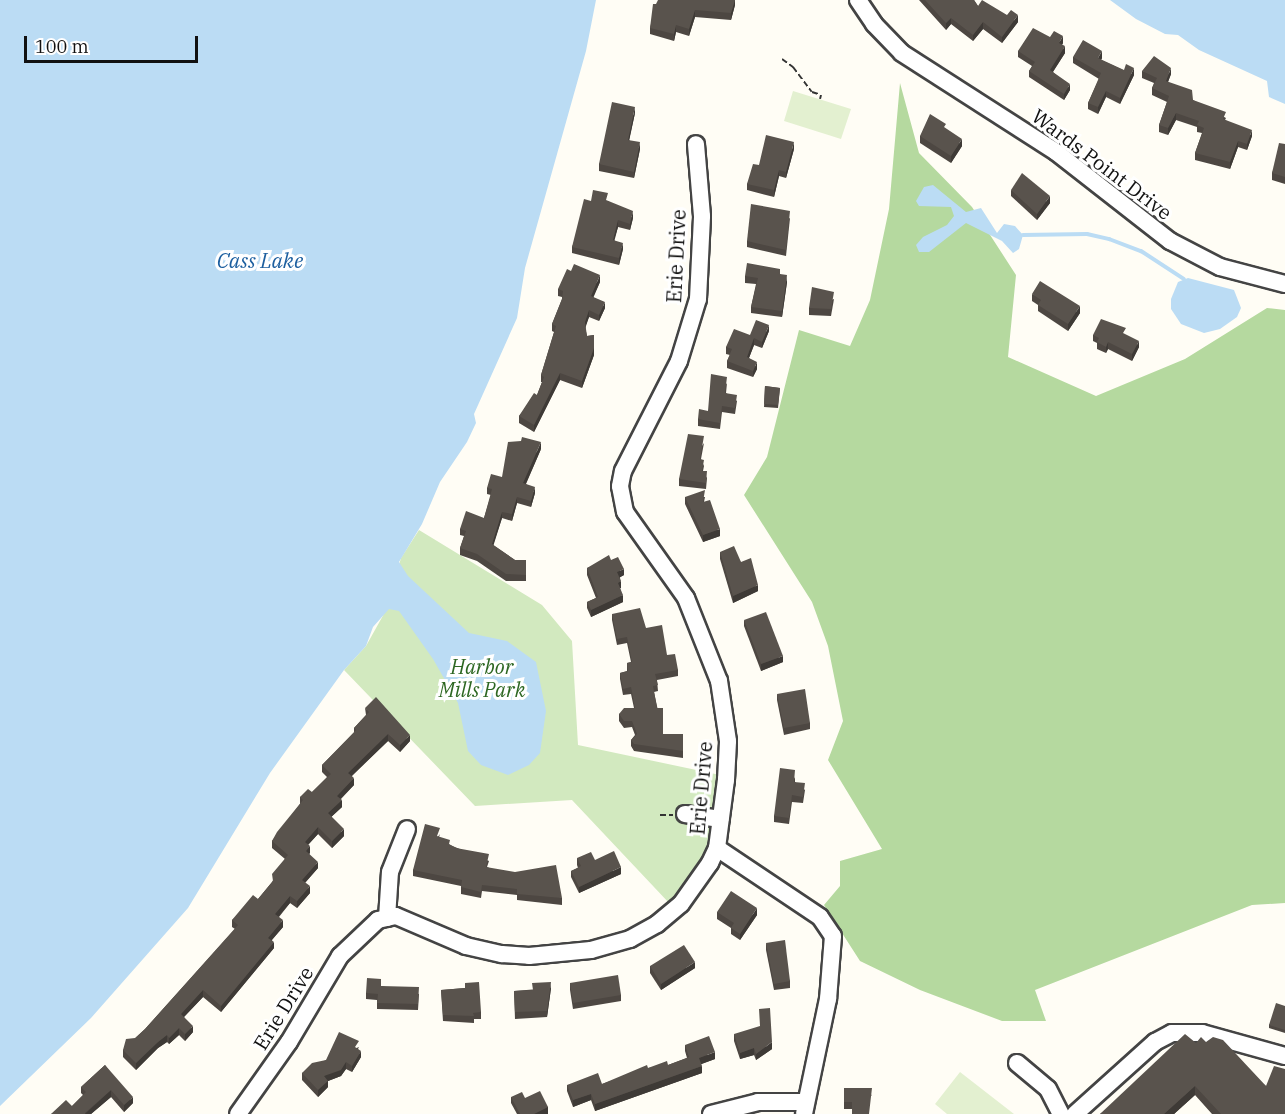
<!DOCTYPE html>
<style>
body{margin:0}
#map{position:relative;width:1285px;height:1114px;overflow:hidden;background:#fffdf5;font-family:"IBM Plex Serif",serif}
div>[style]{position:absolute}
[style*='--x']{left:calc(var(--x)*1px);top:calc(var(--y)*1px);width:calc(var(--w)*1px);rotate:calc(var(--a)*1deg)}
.green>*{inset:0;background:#d2e9bf}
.forest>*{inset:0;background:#b5d99f}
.pitch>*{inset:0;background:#e3f0d0}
.water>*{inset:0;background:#bbdcf4}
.stream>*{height:4px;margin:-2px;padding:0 2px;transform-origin:2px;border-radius:2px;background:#bbdcf4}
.path>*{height:2px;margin-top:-1px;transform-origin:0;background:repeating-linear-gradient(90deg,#333 0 6px,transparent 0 9px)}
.roads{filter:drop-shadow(2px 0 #444) drop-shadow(-2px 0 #444) drop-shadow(0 2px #444) drop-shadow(0 -2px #444)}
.minor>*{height:16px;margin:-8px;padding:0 8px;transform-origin:8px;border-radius:8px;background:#fff}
.wall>*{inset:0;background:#4d4742}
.shaded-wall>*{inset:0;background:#3e3a36}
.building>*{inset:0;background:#59534d}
span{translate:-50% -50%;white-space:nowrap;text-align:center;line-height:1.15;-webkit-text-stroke:6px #fff;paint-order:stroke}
.street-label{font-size:20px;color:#111}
.park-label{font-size:20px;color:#2d6722;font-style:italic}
.water-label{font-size:21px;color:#1d5f9f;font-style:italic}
.scale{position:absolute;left:24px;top:36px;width:174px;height:27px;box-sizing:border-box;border:3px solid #111;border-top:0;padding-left:8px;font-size:18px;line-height:21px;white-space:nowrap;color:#111;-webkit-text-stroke:4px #fff;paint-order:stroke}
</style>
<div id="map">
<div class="green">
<i style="clip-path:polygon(419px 530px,542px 605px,572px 641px,578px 745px,720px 775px,706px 856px,670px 904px,572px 800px,475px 806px,344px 670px,366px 646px,385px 612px,401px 558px)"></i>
</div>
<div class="forest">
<i style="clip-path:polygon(900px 83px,919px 153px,972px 207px,1016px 275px,1008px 357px,1096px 396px,1185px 359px,1267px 308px,1285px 310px,1285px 903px,1252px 905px,1035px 990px,1046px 1021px,1002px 1021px,920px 990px,860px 961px,824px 905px,840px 886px,840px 861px,882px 849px,828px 760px,843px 721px,828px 646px,812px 602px,744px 495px,767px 457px,799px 330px,850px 346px,870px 300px,889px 209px)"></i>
</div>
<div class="pitch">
<i style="clip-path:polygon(793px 91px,851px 109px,841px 139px,784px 121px)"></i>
<i style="clip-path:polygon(960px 1072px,1014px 1114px,947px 1114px,935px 1104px)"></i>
</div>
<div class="water">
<i style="clip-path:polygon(0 0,596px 0,586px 51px,525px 268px,517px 318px,474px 414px,476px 423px,467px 442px,440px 482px,422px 524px,399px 562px,408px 576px,469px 633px,507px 641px,536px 662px,546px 711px,540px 753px,529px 765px,508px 775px,481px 765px,468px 751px,458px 703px,433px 659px,399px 611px,389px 609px,373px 627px,366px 646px,344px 670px,270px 773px,188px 908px,91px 1018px,0 1106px)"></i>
<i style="clip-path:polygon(1110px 0,1285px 0,1285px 104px,1269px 97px,1267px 81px,1199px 50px,1178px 35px,1165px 34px,1136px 19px)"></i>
<i style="clip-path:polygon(933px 185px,966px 212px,981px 208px,997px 233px,1004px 224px,1015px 226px,1023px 235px,1019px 249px,1013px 253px,1002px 241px,966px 223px,929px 252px,919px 252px,916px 245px,923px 237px,947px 225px,954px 216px,951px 207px,919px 206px,916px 201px,924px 187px)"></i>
<i style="clip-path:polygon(1188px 278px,1234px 290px,1241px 308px,1237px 317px,1220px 329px,1204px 333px,1181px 324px,1171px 309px,1171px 299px,1178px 282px)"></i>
</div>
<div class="stream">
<i style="--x:1023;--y:235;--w:64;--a:-0.9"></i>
<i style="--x:1087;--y:234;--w:23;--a:13"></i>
<i style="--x:1109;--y:239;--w:34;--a:21"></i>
<i style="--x:1141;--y:251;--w:51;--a:33.1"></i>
</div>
<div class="path">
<i style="--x:782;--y:59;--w:14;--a:36"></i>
<i style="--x:793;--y:67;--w:31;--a:53"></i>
<i style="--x:812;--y:92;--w:9;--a:18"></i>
<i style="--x:821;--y:95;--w:4;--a:104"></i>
<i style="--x:660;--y:815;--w:13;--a:0"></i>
</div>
<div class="roads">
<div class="minor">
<i style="--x:858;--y:0;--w:29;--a:56"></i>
<i style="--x:874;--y:24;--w:40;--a:46"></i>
<i style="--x:902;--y:53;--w:183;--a:32.7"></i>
<i style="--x:1056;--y:152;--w:145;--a:38"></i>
<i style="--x:1170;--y:241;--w:56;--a:27.5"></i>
<i style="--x:1220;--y:267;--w:67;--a:14.7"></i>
<i style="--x:685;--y:814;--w:36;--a:8"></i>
<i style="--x:717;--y:848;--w:124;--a:33.8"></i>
<i style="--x:820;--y:917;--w:23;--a:56"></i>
<i style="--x:833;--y:936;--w:63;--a:94.5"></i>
<i style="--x:828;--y:999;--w:117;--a:101.8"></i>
<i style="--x:387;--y:918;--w:46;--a:-86.3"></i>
<i style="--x:390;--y:872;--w:46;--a:-68.4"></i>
<i style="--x:1017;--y:1063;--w:40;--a:40"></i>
<i style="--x:1048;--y:1089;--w:28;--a:63"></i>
<i style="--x:238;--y:1114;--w:88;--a:-54.7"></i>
<i style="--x:289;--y:1042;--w:100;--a:-59.3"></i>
<i style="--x:340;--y:956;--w:52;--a:-43.5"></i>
<i style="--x:378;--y:920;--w:18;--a:-13"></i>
<i style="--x:396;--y:916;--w:76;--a:23.2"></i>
<i style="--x:466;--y:946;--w:37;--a:13"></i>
<i style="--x:502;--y:954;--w:27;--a:4"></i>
<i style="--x:529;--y:956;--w:62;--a:-5.5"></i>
<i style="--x:591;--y:950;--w:41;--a:-15.8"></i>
<i style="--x:630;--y:939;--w:31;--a:-29"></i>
<i style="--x:657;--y:924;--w:31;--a:-40"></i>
<i style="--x:681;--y:904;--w:50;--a:-54.7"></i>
<i style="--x:710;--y:863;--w:17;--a:-65"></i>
<i style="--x:717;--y:848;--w:69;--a:-82.5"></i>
<i style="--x:726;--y:780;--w:39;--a:-87"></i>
<i style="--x:728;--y:741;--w:61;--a:-98.5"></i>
<i style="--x:719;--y:681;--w:89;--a:-111.7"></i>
<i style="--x:686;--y:598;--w:105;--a:-125.3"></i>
<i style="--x:625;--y:512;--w:26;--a:-101"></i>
<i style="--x:620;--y:486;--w:15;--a:-79"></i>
<i style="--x:623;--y:471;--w:123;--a:-63"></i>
<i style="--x:679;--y:361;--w:65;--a:-73"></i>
<i style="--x:698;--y:299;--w:83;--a:-87.2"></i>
<i style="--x:702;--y:216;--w:72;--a:-94.8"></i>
<i style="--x:711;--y:1114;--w:49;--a:-14.3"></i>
<i style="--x:758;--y:1102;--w:47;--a:0"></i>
<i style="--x:1075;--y:1114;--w:108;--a:-42"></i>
<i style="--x:1155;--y:1042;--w:19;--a:-28"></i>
<i style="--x:1172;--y:1033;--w:30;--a:0"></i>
<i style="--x:1202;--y:1033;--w:86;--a:15.5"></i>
</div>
</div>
<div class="wall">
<i style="clip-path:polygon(735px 0,735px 5px,731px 20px,695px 17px,689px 36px,676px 32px,674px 41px,650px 34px,650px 28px,656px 4px)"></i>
<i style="clip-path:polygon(919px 0,974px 0,978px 6px,1018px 22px,1002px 43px,983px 29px,973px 41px,951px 24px,946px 30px)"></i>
<i style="clip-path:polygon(1050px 37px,1063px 43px,1062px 45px,1065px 53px,1053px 72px,1070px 90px,1064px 100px,1029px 77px,1029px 71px,1032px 66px,1018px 57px,1018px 51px)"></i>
<i style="clip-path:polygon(1073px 57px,1102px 58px,1101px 60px,1134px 75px,1120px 104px,1106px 97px,1098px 114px,1088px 109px,1088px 103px,1099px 79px,1073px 63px)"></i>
<i style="clip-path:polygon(1142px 71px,1171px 74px,1168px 82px,1193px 100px,1226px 118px,1225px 120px,1252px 136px,1247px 150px,1238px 147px,1230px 169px,1195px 160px,1195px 153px,1202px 133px,1197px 132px,1197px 127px,1176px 120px,1168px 135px,1159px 132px,1159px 125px,1167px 102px,1152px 95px,1152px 88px,1154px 83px,1142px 78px)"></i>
<i style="clip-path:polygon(635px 113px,629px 140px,640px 149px,634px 178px,599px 171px,599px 164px)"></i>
<i style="clip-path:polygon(946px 129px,962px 146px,951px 163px,920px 143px,920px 136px)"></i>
<i style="clip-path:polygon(1285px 144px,1285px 184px,1272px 180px,1272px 173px)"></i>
<i style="clip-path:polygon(794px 149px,786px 178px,779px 176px,774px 197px,747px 190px,747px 184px,759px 165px)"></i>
<i style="clip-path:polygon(1011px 190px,1050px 203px,1037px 220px,1011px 196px)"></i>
<i style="clip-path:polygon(591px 201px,608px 201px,633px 218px,630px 230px,618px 227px,614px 240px,623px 249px,619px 265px,572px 253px,572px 247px)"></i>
<i style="clip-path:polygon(790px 218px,786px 256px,747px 247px,747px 241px)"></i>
<i style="clip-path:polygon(780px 274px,787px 282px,782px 317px,751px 313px,751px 307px,756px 284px,745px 283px,745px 276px)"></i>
<i style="clip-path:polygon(600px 282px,593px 297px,605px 308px,599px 321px,589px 317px,585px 327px,587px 336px,594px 335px,594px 355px,582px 388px,560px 380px,534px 432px,519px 423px,519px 416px,537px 395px,542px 382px,541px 382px,541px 375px,554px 332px,552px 331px,552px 324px,562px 299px,562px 297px,558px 296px,558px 289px)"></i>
<i style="clip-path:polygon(1032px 294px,1080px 313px,1068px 331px,1038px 311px,1038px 305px,1032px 301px)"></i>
<i style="clip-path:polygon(834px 299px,831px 316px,809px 315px,809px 308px)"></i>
<i style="clip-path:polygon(769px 331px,762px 348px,754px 345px,749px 358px,757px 369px,753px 377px,727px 368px,727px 361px,730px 355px,726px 354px,726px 347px,750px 335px)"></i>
<i style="clip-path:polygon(1093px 335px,1126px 335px,1139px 347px,1132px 361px,1108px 349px,1106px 353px,1097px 349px,1097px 343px,1093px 341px)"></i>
<i style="clip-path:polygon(727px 383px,726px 393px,737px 401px,735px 414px,722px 412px,720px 429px,698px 426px,698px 419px,708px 411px)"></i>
<i style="clip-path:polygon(765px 386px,780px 388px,778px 408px,764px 407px)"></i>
<i style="clip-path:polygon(704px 443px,701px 459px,704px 466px,703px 471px,707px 478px,706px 489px,679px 486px,679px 479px)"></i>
<i style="clip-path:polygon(541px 449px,526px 484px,535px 493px,531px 507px,517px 503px,512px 521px,502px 518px,493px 545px,515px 560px,526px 560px,526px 581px,506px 581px,477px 561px,460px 555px,460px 548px,464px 536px,460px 535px,460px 529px,484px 518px,491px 495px,487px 494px,487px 488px)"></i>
<i style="clip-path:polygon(685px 497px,705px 497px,704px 502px,720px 536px,703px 542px,685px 504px)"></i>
<i style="clip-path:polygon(720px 552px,741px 562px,758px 591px,733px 603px,720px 559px)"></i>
<i style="clip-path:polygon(611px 560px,624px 575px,620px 577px,621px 588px,620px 588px,623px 602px,591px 617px,587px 608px,587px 602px,596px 598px,587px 575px,587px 568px)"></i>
<i style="clip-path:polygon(612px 614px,646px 628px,678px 670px,678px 676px,657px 680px,658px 691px,654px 692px,663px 734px,683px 734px,683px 758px,634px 751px,631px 746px,631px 740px,635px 735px,632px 727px,624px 728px,619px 721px,619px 714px,634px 708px,631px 694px,623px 695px,620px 679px,620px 673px,627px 671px,627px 663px,631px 662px,627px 643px,617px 645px,612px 620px)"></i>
<i style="clip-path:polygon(744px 620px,783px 662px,761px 671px,744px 626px)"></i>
<i style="clip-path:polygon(777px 694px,810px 723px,810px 729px,784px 735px,777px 700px)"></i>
<i style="clip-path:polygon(365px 708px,410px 741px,400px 752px,388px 741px,352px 776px,354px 785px,341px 799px,342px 807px,331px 817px,344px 836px,332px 848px,318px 834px,308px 845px,310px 853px,309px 854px,318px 868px,305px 883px,310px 893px,297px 908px,290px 903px,279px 917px,283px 927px,272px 940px,274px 948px,221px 1012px,203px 997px,184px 1017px,193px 1032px,185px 1041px,179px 1035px,169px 1044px,167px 1042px,158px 1048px,136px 1070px,123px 1057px,123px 1050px,145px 1029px,235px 929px,232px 927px,232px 920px,258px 899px,272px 882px,285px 859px,272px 848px,272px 841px,300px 804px,300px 797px,312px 792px,327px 777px,322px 772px,322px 765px,354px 733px,354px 728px,366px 715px)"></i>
<i style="clip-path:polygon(795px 777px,795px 782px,805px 790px,803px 803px,792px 802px,789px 824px,774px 822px,774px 816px)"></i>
<i style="clip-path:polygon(440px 834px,439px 837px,450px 845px,489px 861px,487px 867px,562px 898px,562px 905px,517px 900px,517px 895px,482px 891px,481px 898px,461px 894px,461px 886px,413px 876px,413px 870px)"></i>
<i style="clip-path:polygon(577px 858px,621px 874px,579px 893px,571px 877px,571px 871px,578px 868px,577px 865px)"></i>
<i style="clip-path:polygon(717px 912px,757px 915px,740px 940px,731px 934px,731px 928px,717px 919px)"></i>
<i style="clip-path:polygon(766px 943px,790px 981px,790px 988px,774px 990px,766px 950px)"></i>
<i style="clip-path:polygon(650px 966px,695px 968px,661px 990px,650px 973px)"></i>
<i style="clip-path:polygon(570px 983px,621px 995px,621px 1001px,573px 1009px,570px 990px)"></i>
<i style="clip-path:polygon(381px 986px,419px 994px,418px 1010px,377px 1009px,377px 1000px,366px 999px,366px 993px)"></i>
<i style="clip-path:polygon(465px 988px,481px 1012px,481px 1019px,474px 1019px,474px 1023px,443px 1021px,441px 990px)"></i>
<i style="clip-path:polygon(551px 988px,547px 1017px,515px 1019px,514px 991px)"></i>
<i style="clip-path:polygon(1285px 1006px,1285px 1033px,1269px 1028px,1269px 1025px)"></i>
<i style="clip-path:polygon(734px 1034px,772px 1049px,756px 1060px,754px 1055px,740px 1059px,734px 1041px)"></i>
<i style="clip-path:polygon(1206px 1042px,1266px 1086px,1285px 1114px,1212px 1114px,1195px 1095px,1174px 1114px,1100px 1114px,1196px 1043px)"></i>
<i style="clip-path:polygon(685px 1045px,715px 1059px,701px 1064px,702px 1073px,595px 1111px,591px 1100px,573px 1107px,567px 1091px,567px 1085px,602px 1084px,648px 1068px,668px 1065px,687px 1058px,685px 1051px)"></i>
<i style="clip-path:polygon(359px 1047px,358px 1049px,361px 1057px,352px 1072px,346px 1069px,341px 1076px,328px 1081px,328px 1087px,318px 1097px,302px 1080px,302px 1073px,326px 1060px)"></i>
<i style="clip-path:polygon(105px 1065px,133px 1103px,124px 1112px,111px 1097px,91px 1114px,51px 1114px,72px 1106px,83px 1095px,81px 1093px,81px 1087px)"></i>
<i style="clip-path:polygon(844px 1088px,872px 1095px,852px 1109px,844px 1109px)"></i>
<i style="clip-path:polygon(511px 1097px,525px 1098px,548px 1107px,548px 1114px,517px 1114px,511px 1103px)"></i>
</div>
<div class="shaded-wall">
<i style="clip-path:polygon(735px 0,735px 5px,731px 20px,731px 13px)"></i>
<i style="clip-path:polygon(695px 10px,695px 17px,689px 36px,689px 29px)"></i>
<i style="clip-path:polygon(1018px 15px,1018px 22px,1002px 43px,1002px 37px)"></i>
<i style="clip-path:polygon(951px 18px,951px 24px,946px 30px,946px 23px)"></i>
<i style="clip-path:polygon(983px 22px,983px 29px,973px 41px,973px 35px)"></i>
<i style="clip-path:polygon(676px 25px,676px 32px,674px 41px,674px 34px)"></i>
<i style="clip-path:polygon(1063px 36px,1063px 43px,1059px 49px,1059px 43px)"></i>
<i style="clip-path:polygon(1065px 46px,1065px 53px,1050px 76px,1050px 70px)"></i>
<i style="clip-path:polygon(1102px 51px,1102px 58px,1098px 65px,1098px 58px)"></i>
<i style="clip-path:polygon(1134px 68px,1134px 75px,1120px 104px,1120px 98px)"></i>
<i style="clip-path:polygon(1171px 68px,1171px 74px,1166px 87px,1166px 81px)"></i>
<i style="clip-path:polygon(1070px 84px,1070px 90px,1064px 100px,1064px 94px)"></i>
<i style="clip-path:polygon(1106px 91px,1106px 97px,1098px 114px,1098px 107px)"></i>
<i style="clip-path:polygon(635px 107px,635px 113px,628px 146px,628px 140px)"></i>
<i style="clip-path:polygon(1176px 113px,1176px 120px,1168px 135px,1168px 128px)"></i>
<i style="clip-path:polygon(1252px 130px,1252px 136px,1247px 150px,1247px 144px)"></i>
<i style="clip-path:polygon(962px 139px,962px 146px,951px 163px,951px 156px)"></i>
<i style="clip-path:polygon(1238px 141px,1238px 147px,1230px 169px,1230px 162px)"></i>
<i style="clip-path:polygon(640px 142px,640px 149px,634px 178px,634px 172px)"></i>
<i style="clip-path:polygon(794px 142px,794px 149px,786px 178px,786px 172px)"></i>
<i style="clip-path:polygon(779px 170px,779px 176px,774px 197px,774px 190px)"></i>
<i style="clip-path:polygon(1050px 196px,1050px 203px,1037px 220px,1037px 214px)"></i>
<i style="clip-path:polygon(633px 211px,633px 218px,630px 230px,630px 224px)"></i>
<i style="clip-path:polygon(618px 220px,618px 227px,613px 246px,613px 240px)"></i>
<i style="clip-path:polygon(623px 243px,623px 249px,619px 265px,619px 258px)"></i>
<i style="clip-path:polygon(600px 275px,600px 282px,591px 303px,591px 296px)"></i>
<i style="clip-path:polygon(787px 275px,787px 282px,782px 317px,782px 311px)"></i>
<i style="clip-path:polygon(605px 302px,605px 308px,599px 321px,599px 315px)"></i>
<i style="clip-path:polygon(1080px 306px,1080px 313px,1068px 331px,1068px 324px)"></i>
<i style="clip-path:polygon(589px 310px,589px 317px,585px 329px,585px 322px)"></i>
<i style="clip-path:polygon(769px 325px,769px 331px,762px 348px,762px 342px)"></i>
<i style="clip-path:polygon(754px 338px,754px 345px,747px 363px,747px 357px)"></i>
<i style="clip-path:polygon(1139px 341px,1139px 347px,1132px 361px,1132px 354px)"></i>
<i style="clip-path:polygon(1108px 342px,1108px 349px,1106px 353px,1106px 347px)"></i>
<i style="clip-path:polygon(594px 348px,594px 355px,582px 388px,582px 381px)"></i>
<i style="clip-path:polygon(757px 362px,757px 369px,753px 377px,753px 371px)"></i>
<i style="clip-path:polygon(560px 373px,560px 380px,534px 432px,534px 425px)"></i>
<i style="clip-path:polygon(541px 442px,541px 449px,523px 490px,523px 483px)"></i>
<i style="clip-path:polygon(535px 487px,535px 493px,531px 507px,531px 501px)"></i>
<i style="clip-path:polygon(517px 497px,517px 503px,512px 521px,512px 514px)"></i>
<i style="clip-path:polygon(502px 512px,502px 518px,492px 550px,492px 544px)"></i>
<i style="clip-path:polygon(720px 529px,720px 536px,703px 542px,703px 535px)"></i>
<i style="clip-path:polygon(624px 569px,624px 575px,617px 579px,617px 572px)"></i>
<i style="clip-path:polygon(621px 581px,621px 588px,618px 589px,618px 583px)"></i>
<i style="clip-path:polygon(758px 585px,758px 591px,733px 603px,733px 596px)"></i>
<i style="clip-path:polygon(623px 595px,623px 602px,591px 617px,591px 610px)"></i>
<i style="clip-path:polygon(783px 656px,783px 662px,761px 671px,761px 664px)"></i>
<i style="clip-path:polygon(388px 734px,388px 741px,348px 779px,348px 773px)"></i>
<i style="clip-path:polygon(410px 735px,410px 741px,400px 752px,400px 745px)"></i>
<i style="clip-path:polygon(354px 778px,354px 785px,337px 802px,337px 796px)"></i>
<i style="clip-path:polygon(342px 800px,342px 807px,328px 820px,328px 813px)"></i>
<i style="clip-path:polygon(318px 827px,318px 834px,305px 848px,305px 842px)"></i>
<i style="clip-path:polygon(344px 829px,344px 836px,332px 848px,332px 841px)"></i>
<i style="clip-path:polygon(310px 846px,310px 853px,306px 857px,306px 851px)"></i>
<i style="clip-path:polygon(318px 862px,318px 868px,302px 886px,302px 880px)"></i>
<i style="clip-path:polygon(621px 867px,621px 874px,579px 893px,579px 887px)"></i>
<i style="clip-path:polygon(310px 886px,310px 893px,297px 908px,297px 901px)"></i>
<i style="clip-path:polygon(290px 896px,290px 903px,275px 920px,275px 914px)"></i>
<i style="clip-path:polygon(757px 908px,757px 915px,740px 940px,740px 934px)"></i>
<i style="clip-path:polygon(283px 920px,283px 927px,268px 944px,268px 938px)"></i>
<i style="clip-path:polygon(274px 942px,274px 948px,221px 1012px,221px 1006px)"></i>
<i style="clip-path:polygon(695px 962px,695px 968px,661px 990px,661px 984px)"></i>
<i style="clip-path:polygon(551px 982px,551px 988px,547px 1017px,547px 1011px)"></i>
<i style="clip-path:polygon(203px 990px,203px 997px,181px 1020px,181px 1014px)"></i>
<i style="clip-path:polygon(193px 1026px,193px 1032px,185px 1041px,185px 1034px)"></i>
<i style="clip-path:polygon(179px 1028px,179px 1035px,169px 1044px,169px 1038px)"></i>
<i style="clip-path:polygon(167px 1035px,167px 1042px,158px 1048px,136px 1070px,136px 1063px,158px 1042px)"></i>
<i style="clip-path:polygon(772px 1042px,772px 1049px,756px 1060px,756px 1054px)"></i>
<i style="clip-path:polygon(754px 1048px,754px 1055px,740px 1059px,740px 1053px)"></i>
<i style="clip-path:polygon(361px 1051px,361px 1057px,352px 1072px,352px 1066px)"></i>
<i style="clip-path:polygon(715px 1052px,715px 1059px,699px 1065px,699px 1058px)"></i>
<i style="clip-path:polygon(346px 1062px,346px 1069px,341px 1076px,328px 1081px,328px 1087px,318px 1097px,318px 1090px,324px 1076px)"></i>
<i style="clip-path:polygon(702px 1066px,702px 1073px,595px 1111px,595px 1104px)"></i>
<i style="clip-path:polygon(1195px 1086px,1195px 1095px,1174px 1114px,1164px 1114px)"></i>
<i style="clip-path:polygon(111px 1090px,111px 1097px,91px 1114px,85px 1114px)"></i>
<i style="clip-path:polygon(591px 1094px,591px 1100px,573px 1107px,573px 1100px)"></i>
<i style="clip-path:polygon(133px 1097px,133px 1103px,124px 1112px,124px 1105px)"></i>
<i style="clip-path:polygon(548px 1107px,548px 1114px,534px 1114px)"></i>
</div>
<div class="building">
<i style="clip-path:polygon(658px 0,735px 0,731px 13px,695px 10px,689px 29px,676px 25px,674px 34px,650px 28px,653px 4px,656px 4px)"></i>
<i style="clip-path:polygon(925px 0,974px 0,978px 6px,982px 0,1007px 15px,1011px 10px,1018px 15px,1002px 37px,983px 22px,973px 35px,951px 18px,946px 23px)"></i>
<i style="clip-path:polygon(1033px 28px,1050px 37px,1054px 31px,1063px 36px,1059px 43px,1065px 46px,1050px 70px,1070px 84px,1064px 94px,1029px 71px,1035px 62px,1018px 51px)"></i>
<i style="clip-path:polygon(1083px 40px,1102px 51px,1098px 58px,1124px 70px,1126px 64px,1134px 68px,1120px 98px,1106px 91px,1098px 107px,1088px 103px,1101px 73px,1073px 57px)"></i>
<i style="clip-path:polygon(1154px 56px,1171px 68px,1166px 81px,1192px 90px,1193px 100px,1226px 112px,1223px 119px,1252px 130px,1247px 144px,1238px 141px,1230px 162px,1195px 153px,1204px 128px,1197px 125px,1199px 121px,1176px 113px,1168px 128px,1159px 125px,1169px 96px,1152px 88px,1157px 78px,1142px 71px)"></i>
<i style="clip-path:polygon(612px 102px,635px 107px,628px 140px,640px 142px,634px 172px,599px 164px)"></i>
<i style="clip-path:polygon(930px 114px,946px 124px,944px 127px,962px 139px,951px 156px,920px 136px)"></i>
<i style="clip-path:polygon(766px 135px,794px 142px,786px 172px,779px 170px,774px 190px,747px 184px,753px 164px,759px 165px)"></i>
<i style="clip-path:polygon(1279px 143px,1285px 144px,1285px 177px,1272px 173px)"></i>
<i style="clip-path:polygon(1022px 173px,1050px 196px,1037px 214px,1011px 190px)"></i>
<i style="clip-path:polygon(593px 190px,608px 193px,606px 200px,633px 211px,630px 224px,618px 220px,613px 240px,623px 243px,619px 258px,572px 247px,584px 199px,591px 201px)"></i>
<i style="clip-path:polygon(751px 204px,790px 211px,786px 250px,747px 241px)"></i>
<i style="clip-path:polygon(747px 263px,780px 269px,780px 274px,787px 275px,782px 311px,751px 307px,758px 278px,745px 276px)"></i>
<i style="clip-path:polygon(574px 264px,600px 275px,591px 296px,605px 302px,599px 315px,589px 310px,585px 322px,587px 336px,594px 335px,594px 348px,582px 381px,560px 373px,534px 425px,519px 416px,534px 393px,537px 395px,544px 377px,541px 375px,556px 326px,552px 324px,562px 299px,563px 291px,558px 289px,567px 269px,571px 271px)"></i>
<i style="clip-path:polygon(1040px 281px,1080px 306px,1068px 324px,1038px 305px,1041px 300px,1032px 294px)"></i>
<i style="clip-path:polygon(812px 287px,834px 292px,831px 309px,809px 308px)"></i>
<i style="clip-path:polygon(1101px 319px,1126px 328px,1123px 333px,1139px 341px,1132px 354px,1108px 342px,1106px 347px,1097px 342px,1099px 338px,1093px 335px)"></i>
<i style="clip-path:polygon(756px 320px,769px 325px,762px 342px,754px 338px,747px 357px,757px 362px,753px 371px,727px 361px,732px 349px,726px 347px,734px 329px,750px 335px)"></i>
<i style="clip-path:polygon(711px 374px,727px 377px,725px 393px,737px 395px,735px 408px,722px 406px,720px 423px,698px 419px,699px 409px,708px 411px)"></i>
<i style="clip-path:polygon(765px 386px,780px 388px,778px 405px,764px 404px)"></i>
<i style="clip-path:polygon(688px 434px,704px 436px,700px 459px,704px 460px,702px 471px,707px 471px,706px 483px,679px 479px)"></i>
<i style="clip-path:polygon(522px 437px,541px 442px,523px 483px,535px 487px,531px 501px,517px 497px,512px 514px,502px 512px,492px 544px,515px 560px,526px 560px,526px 575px,506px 574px,477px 554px,460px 548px,466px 531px,460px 529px,466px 511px,484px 518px,492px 489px,487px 488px,491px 474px,502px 477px,508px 442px,521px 441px)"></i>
<i style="clip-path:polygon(705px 490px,703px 502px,710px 500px,720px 529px,703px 535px,685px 497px)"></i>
<i style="clip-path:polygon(734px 546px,741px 562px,751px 558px,758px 585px,733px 596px,720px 552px)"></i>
<i style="clip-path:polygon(609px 555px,611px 560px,618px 557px,624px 569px,617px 572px,621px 581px,618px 583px,623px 595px,591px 610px,587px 602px,598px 597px,587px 568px)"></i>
<i style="clip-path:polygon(640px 608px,646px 628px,662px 625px,667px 655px,675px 654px,678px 670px,655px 674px,658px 685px,653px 686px,657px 708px,663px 708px,663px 734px,683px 734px,683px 751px,634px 744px,631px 740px,637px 734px,632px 721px,624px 721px,619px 714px,624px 708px,635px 708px,631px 687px,623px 689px,620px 673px,628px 671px,627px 663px,632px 662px,627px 637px,617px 639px,612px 614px)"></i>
<i style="clip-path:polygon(766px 612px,783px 656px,761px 664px,744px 620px)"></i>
<i style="clip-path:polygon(805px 689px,810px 723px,784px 728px,777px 694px)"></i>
<i style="clip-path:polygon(376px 697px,410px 735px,400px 745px,388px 734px,348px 773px,354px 778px,337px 796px,342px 800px,328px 813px,344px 829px,332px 841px,318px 827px,305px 842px,310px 846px,306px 851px,318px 862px,302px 880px,310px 886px,297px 901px,290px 896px,275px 914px,283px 920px,268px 938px,274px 942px,221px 1006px,203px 990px,181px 1014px,193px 1026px,185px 1034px,179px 1028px,169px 1038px,167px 1035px,158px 1042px,136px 1063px,123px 1050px,126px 1039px,135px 1038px,145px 1029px,238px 925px,232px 920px,253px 895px,258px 899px,273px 881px,272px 874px,288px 855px,272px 841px,277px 832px,303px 800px,300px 797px,308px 789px,312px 792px,331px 774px,322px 765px,356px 730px,354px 728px,369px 712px,365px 708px)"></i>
<i style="clip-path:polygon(780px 768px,795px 770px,794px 782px,805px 783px,803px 797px,792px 795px,789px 818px,774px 816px)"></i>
<i style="clip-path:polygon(425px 824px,440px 828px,437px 836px,450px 840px,449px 844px,456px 848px,489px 854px,486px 867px,515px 872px,556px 865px,562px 898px,517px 894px,517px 889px,482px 885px,481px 892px,461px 887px,462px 880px,413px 870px)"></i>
<i style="clip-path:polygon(614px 851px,621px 867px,579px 887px,571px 871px,581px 866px,577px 858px,591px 852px,595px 860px)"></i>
<i style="clip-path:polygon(731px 891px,757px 908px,740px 934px,731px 928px,734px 923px,717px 912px)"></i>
<i style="clip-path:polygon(785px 940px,790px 981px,774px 984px,766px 943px)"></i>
<i style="clip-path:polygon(684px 945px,695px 962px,661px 984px,650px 966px)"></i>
<i style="clip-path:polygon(618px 975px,621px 995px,573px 1003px,570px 983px)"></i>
<i style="clip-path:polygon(367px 978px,381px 979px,381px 986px,419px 987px,418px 1004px,377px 1003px,378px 994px,366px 993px)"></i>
<i style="clip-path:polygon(479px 982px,481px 1012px,473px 1013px,474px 1016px,443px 1015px,441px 990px,465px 988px,465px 983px)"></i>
<i style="clip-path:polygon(551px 982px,547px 1011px,515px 1012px,514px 991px,533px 990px,532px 983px)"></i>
<i style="clip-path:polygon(1276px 1003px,1285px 1006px,1285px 1030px,1269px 1025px)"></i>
<i style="clip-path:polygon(770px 1008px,772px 1042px,756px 1054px,754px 1048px,740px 1053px,734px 1034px,760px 1026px,759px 1009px)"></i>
<i style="clip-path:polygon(339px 1032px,359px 1041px,355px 1047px,361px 1051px,352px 1066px,346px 1062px,341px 1070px,324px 1076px,328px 1081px,318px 1090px,302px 1073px,312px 1063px,326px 1060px)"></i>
<i style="clip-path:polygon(1185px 1034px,1196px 1043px,1201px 1037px,1206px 1042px,1213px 1037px,1223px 1040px,1266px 1086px,1274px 1066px,1285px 1069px,1285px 1114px,1221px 1114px,1195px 1086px,1164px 1114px,1100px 1114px)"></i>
<i style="clip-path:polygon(709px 1036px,715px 1052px,699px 1058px,702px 1066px,595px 1104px,591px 1094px,573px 1100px,567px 1085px,598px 1073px,602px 1084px,647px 1065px,648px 1068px,667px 1061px,668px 1065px,689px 1057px,685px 1045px)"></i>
<i style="clip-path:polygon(105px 1065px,133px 1097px,124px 1105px,111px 1090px,85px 1113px,85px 1114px,51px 1114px,66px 1100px,72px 1106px,86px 1092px,81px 1087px)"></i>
<i style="clip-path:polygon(844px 1088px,872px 1088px,869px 1114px,852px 1114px,852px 1102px,844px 1102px)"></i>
<i style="clip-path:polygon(540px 1091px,548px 1107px,534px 1114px,520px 1114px,511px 1097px,522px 1092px,525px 1098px)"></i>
</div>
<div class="street-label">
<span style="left:1102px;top:164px;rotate:37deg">Wards Point Drive</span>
<span style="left:676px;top:256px;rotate:-87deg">Erie Drive</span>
<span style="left:701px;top:788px;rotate:-85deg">Erie Drive</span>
<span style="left:283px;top:1008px;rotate:-58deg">Erie Drive</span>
</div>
<div class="park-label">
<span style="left:482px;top:678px">Harbor<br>Mills Park</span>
</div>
<div class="water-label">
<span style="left:260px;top:260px">Cass Lake</span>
</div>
<div class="scale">100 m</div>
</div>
